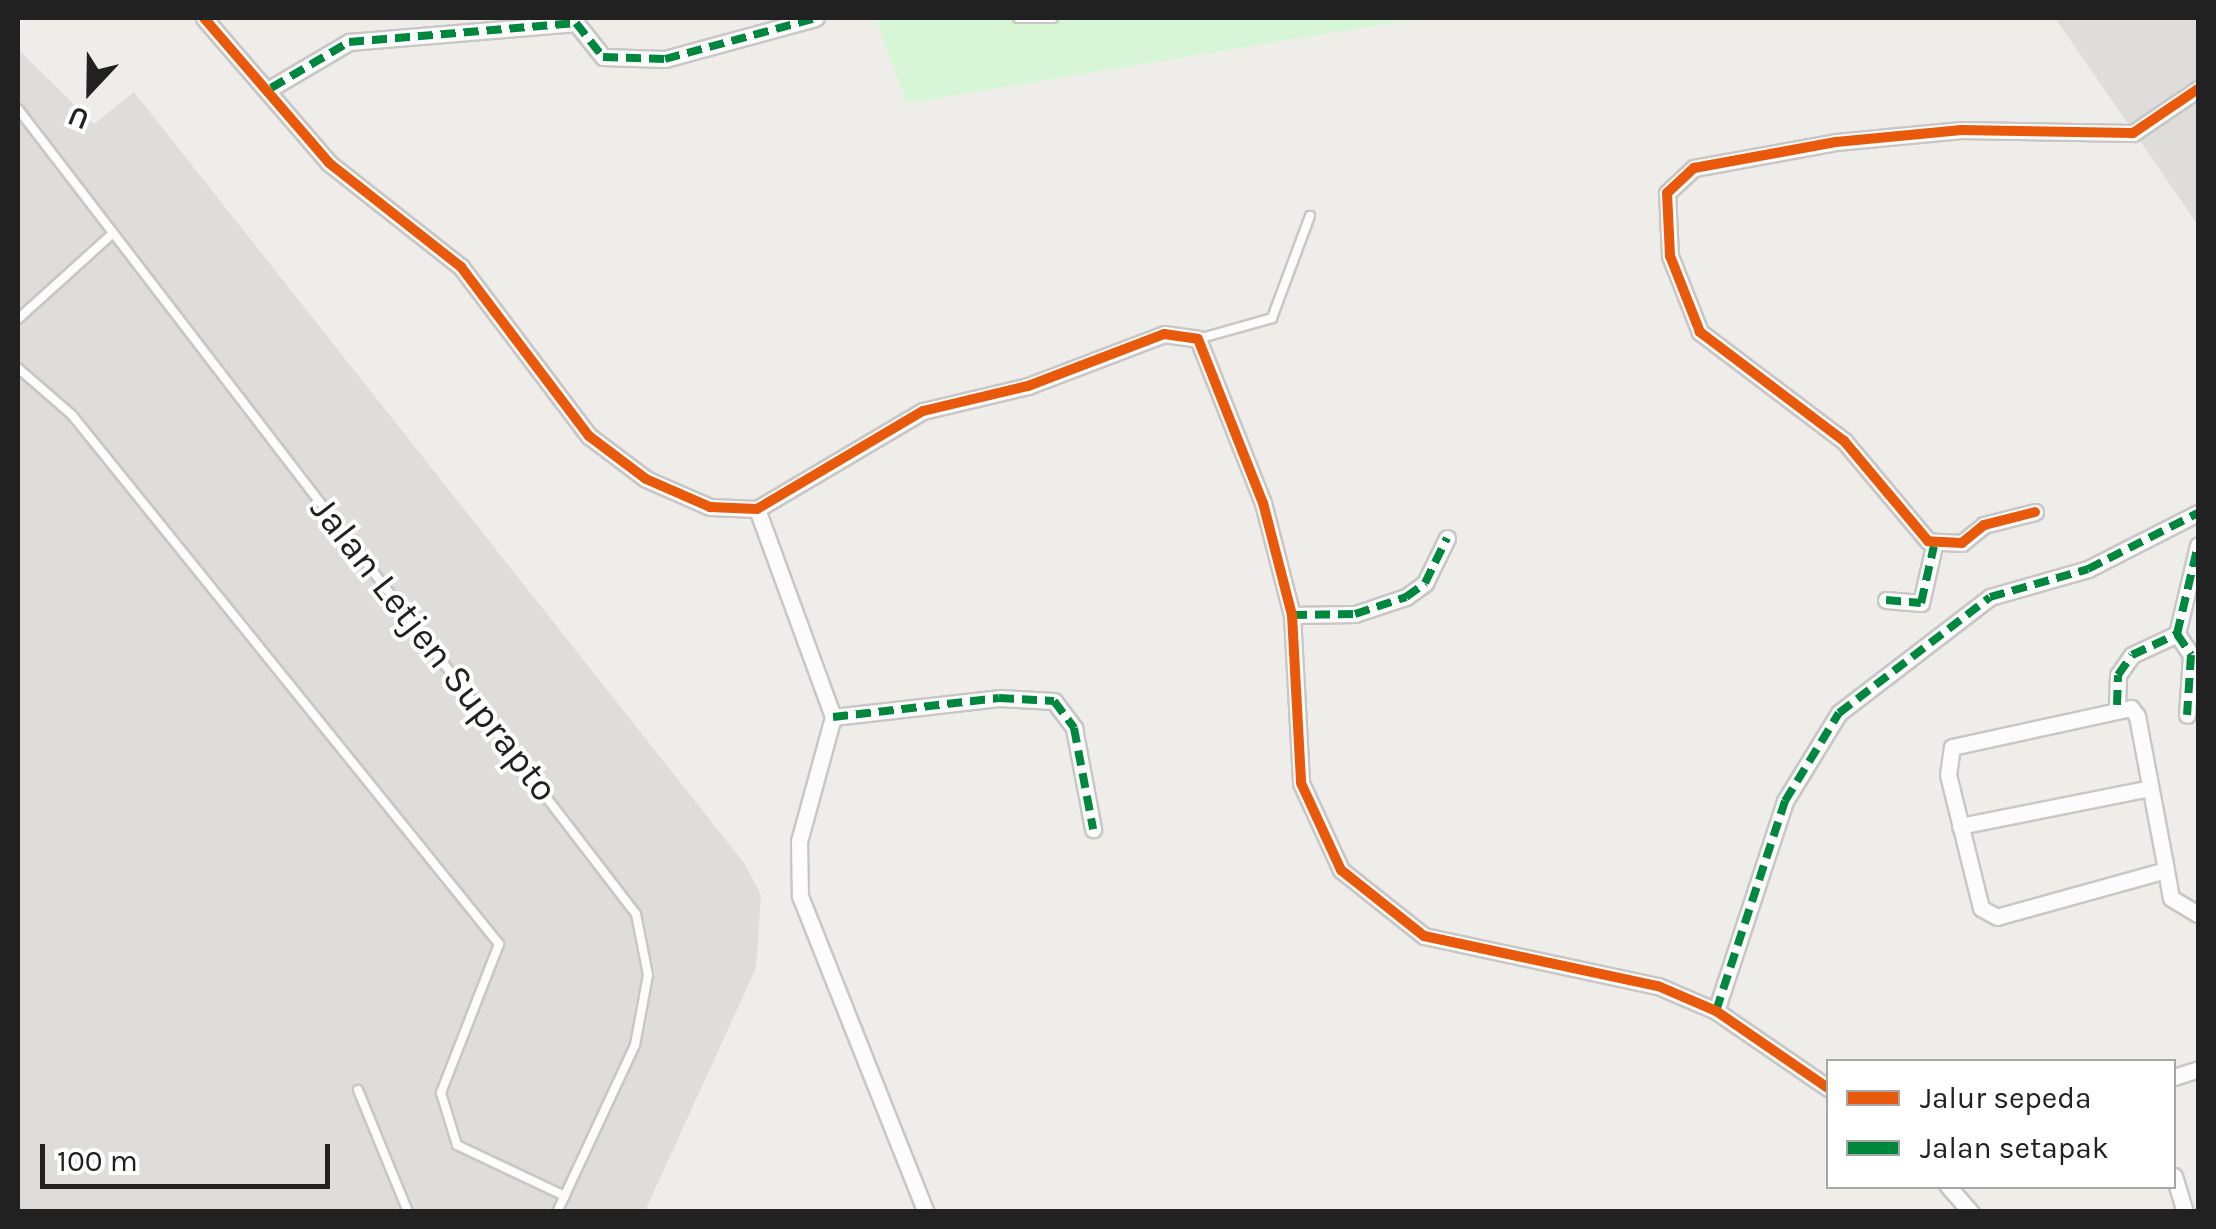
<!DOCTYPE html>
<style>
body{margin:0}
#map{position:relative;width:2216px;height:1229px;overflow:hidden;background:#efedea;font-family:Karla,sans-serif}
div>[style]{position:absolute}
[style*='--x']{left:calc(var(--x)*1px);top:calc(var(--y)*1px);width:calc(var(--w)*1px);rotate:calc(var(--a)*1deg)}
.residential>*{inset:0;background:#dedddb}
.park>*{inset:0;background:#d6f6d5}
.roads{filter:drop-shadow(2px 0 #c8c7c6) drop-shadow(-2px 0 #c8c7c6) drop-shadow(0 2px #c8c7c6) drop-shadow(0 -2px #c8c7c6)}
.lane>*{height:8px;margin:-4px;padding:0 4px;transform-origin:4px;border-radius:4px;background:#fdfcfc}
.street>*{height:15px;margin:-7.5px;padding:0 7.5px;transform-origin:7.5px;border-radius:7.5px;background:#fdfcfc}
.quiet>*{height:8px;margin-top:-4px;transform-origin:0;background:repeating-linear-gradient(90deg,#00873e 0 15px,transparent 0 23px)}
.cycleway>*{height:10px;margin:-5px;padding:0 5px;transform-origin:5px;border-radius:5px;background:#e8590c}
span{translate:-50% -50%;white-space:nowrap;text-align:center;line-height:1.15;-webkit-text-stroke:8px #fff;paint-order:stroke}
.street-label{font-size:38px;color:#212121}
.frame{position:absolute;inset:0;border:20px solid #212121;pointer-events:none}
.legend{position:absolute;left:1826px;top:1059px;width:350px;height:130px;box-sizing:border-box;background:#fff;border:2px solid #a6a6a6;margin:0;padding:12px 18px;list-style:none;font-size:30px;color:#212121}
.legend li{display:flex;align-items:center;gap:20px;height:50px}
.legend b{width:50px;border:2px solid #a6a6a6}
.north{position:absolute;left:40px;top:40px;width:100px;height:100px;-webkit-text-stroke:8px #fff;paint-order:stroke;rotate:202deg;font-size:28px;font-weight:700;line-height:40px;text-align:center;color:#212121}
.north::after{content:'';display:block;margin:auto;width:35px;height:45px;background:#212121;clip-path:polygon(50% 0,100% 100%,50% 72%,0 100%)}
.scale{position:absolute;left:40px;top:1144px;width:290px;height:45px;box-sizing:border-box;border:5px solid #212121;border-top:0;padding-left:12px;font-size:30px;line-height:35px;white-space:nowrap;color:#212121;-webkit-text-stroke:8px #fff;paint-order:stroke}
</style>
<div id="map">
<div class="residential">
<i style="clip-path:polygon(2055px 18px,2198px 18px,2198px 225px)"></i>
<i style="clip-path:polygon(18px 49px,94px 124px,134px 92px,744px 863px,761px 895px,756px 968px,645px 1211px,18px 1211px)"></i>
</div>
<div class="park">
<i style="clip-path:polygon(875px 18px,1422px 18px,907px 103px)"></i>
</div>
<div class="roads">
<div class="lane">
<i style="--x:1018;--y:18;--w:35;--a:0"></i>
<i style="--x:18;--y:109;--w:1015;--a:52.49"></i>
<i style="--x:636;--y:914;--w:62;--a:78.9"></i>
<i style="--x:648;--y:975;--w:71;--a:100.5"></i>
<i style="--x:635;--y:1045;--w:184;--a:115"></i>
<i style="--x:18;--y:319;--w:125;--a:-42.1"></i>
<i style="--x:1198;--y:339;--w:77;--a:-15.8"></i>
<i style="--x:1272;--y:318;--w:109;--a:-69.6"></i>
<i style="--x:18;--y:368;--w:72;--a:41"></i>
<i style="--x:72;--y:415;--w:680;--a:51.09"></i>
<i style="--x:499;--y:944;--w:160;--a:111.3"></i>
<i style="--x:441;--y:1093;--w:54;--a:72.9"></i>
<i style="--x:457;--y:1145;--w:119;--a:25.3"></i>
<i style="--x:358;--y:1090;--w:132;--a:67.7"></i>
</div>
<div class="street">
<i style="--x:204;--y:18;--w:191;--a:49.2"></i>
<i style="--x:329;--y:163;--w:168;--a:38.2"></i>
<i style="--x:461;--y:267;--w:212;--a:52.9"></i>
<i style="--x:589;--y:436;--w:71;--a:37"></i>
<i style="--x:646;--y:479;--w:70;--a:23.6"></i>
<i style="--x:710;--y:507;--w:47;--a:2.4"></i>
<i style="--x:757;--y:509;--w:193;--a:-30.6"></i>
<i style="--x:923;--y:411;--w:108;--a:-13.4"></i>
<i style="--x:1028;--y:386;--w:146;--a:-20.9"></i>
<i style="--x:1164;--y:334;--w:34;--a:8"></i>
<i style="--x:1198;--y:339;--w:176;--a:68.4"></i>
<i style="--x:1263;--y:503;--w:116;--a:75.5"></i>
<i style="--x:1292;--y:615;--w:168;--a:86.9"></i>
<i style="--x:1301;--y:783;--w:96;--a:65.3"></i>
<i style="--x:1341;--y:870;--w:106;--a:38.5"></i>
<i style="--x:1424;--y:936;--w:239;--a:12.1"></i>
<i style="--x:1658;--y:986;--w:63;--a:23.3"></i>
<i style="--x:1716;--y:1011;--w:136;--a:34.5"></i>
<i style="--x:271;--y:88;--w:91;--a:-30.5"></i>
<i style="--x:349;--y:42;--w:228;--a:-4.8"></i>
<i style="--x:576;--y:23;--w:43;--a:51.5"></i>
<i style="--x:603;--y:57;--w:62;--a:1.8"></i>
<i style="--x:665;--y:59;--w:156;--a:-15.2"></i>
<i style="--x:757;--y:509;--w:221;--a:69.9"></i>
<i style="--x:833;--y:717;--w:129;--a:105.3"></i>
<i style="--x:799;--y:841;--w:55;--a:89"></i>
<i style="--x:800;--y:896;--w:340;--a:68.3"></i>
<i style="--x:2035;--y:512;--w:53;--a:165.7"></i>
<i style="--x:1984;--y:525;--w:28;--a:141"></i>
<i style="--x:1962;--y:543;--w:34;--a:-177"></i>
<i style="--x:1928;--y:541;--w:131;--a:-130"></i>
<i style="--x:1844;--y:441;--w:181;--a:-142.9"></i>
<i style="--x:1700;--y:332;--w:82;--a:-111.5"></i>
<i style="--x:1670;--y:256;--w:63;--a:-92.7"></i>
<i style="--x:1667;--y:193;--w:37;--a:-43"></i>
<i style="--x:1694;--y:168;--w:144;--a:-10.4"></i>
<i style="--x:1836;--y:142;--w:126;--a:-5.5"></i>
<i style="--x:1961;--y:130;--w:172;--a:1"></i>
<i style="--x:2133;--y:133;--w:78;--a:-34.1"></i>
<i style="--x:1886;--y:600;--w:35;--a:5"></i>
<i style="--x:1921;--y:603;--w:58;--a:-77.2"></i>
<i style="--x:1292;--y:615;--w:63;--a:-0.9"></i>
<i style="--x:1355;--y:614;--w:54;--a:-18.4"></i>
<i style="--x:1406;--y:597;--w:24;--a:-36"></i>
<i style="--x:1425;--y:583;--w:50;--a:-63.9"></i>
<i style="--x:2177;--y:634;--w:91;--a:-76.7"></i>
<i style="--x:2177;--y:634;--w:25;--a:56"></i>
<i style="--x:2191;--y:655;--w:60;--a:93.8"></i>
<i style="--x:2117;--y:705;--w:30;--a:-88"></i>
<i style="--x:2118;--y:675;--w:24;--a:-55"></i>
<i style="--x:2132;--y:655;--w:50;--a:-25"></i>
<i style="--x:833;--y:717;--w:167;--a:-6.5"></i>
<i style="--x:999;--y:698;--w:55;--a:3.1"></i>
<i style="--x:1054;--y:701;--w:34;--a:53"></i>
<i style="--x:1074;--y:728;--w:103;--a:79.3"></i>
<i style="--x:1960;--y:826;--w:194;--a:-11.3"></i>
<i style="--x:2166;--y:870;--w:175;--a:164.5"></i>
<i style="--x:1997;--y:917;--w:18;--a:-151"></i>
<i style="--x:1981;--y:908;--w:137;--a:-103.9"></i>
<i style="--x:1948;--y:775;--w:28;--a:-82"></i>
<i style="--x:1952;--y:747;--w:183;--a:-12.3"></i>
<i style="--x:2131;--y:708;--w:10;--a:53"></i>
<i style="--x:2137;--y:716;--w:157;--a:79.3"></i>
<i style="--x:2166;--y:870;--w:28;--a:80"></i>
<i style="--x:2171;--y:898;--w:31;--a:31"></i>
<i style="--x:1716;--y:1011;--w:221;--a:-71.8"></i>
<i style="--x:1785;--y:801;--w:103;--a:-58.5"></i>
<i style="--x:1839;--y:713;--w:190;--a:-37.5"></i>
<i style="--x:1990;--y:597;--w:102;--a:-15.9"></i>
<i style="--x:2088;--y:569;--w:123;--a:-27"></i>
<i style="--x:2174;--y:1077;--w:25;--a:-18"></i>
<i style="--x:2174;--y:1176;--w:38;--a:73"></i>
<i style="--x:1948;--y:1186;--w:35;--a:49"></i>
</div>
</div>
<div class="quiet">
<i style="--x:271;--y:88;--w:91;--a:-30.5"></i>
<i style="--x:349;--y:42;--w:228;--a:-4.8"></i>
<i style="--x:576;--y:23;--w:43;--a:51.5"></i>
<i style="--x:603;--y:57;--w:62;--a:1.8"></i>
<i style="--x:665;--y:59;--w:156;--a:-15.2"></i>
<i style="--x:1886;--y:600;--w:35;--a:5"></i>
<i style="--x:1921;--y:603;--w:58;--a:-77.2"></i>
<i style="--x:1292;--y:615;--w:63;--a:-0.9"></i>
<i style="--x:1355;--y:614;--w:54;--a:-18.4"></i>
<i style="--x:1406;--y:597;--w:24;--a:-36"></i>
<i style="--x:1425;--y:583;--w:50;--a:-63.9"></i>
<i style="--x:2177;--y:634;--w:91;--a:-76.7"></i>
<i style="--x:2177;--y:634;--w:25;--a:56"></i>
<i style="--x:2191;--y:655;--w:60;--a:93.8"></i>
<i style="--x:2117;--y:705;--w:30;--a:-88"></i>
<i style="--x:2118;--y:675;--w:24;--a:-55"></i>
<i style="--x:2132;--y:655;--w:50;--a:-25"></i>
<i style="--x:833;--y:717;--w:167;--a:-6.5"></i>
<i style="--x:999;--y:698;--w:55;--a:3.1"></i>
<i style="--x:1054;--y:701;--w:34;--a:53"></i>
<i style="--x:1074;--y:728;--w:103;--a:79.3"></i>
<i style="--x:1716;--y:1011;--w:221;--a:-71.8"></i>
<i style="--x:1785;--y:801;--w:103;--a:-58.5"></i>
<i style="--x:1839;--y:713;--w:190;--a:-37.5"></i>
<i style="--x:1990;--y:597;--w:102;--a:-15.9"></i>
<i style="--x:2088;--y:569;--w:123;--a:-27"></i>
</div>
<div class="cycleway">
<i style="--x:204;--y:18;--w:191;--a:49.2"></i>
<i style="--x:329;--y:163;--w:168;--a:38.2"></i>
<i style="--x:461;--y:267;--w:212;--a:52.9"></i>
<i style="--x:589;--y:436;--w:71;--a:37"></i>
<i style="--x:646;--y:479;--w:70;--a:23.6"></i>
<i style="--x:710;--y:507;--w:47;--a:2.4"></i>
<i style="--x:757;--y:509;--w:193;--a:-30.6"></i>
<i style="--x:923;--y:411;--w:108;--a:-13.4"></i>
<i style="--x:1028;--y:386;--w:146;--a:-20.9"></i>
<i style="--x:1164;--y:334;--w:34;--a:8"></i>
<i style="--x:1198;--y:339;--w:176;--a:68.4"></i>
<i style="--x:1263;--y:503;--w:116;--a:75.5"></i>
<i style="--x:1292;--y:615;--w:168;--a:86.9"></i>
<i style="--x:1301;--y:783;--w:96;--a:65.3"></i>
<i style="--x:1341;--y:870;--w:106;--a:38.5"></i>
<i style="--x:1424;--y:936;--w:239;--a:12.1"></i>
<i style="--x:1658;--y:986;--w:63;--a:23.3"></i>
<i style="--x:1716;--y:1011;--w:136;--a:34.5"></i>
<i style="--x:2035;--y:512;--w:53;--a:165.7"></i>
<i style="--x:1984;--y:525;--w:28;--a:141"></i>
<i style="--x:1962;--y:543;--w:34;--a:-177"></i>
<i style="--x:1928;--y:541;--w:131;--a:-130"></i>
<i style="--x:1844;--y:441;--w:181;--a:-142.9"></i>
<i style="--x:1700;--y:332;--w:82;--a:-111.5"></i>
<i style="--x:1670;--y:256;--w:63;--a:-92.7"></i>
<i style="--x:1667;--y:193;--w:37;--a:-43"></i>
<i style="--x:1694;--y:168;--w:144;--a:-10.4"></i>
<i style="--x:1836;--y:142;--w:126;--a:-5.5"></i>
<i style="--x:1961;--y:130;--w:172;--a:1"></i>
<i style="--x:2133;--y:133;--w:78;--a:-34.1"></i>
</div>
<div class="street-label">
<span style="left:434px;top:649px;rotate:52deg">Jalan Letjen Suprapto</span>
</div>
<div class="frame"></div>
<ul class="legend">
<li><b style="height:12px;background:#e8590c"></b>Jalur sepeda</li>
<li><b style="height:12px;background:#00873e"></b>Jalan setapak</li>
</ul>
<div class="north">U</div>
<div class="scale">100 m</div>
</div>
